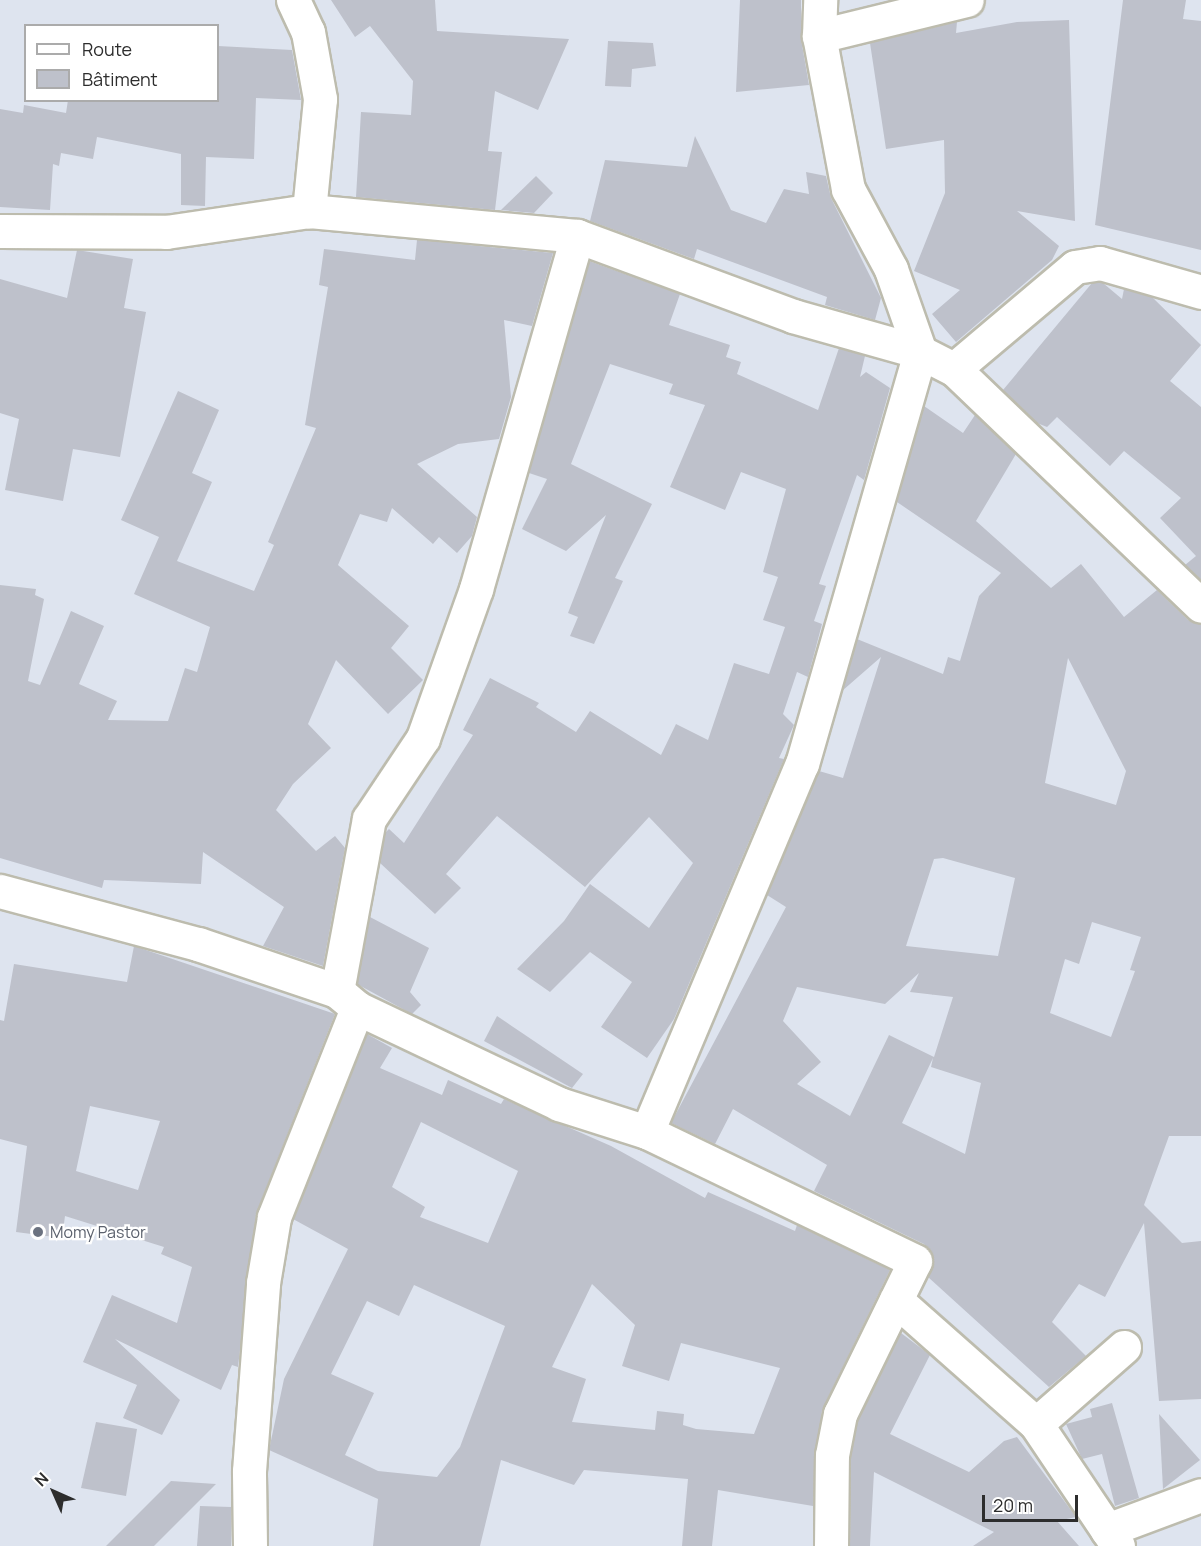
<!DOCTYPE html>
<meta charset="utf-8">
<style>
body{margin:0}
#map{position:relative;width:1201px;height:1546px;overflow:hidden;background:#dee4ef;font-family:Manrope,sans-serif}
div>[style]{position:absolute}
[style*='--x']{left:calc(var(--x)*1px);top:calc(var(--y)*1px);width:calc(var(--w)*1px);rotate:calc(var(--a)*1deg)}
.building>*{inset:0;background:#bec1cb}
.roads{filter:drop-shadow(2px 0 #bdbcae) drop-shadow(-2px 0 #bdbcae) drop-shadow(0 2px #bdbcae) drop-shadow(0 -2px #bdbcae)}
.street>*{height:33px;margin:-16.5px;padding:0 16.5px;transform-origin:16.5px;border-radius:16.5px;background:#fff}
.dots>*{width:16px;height:16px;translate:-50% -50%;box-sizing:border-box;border:3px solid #fff;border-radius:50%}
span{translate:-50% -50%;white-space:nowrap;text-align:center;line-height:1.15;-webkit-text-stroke:4.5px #fff;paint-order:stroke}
.worship-label{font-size:16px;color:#5b616d}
.left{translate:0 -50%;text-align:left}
.legend{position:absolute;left:24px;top:24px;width:195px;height:78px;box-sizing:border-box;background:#fff;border:2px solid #ababab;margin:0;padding:8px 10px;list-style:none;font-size:18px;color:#2d2d2d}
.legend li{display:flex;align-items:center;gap:12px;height:30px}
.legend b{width:30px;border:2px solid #ababab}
.north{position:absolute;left:24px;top:1462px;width:60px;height:60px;-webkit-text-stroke:4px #fff;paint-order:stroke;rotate:315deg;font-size:16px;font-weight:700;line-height:24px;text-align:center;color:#2d2d2d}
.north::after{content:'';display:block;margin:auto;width:21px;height:27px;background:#2d2d2d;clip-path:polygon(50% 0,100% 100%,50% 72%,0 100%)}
.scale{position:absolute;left:982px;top:1495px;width:96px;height:27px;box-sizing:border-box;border:3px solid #2d2d2d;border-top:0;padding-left:8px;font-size:18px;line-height:21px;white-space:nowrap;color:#2d2d2d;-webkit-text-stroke:4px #fff;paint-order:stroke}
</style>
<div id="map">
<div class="building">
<i style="clip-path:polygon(331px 0,435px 0,437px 31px,569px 39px,538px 110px,495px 91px,488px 151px,502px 152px,495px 210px,356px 197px,361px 112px,411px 115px,413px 81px,370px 26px,355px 37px)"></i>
<i style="clip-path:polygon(740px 0,801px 0,801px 39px,809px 85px,736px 92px)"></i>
<i style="clip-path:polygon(1123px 0,1186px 0,1183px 19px,1201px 21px,1201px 250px,1095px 225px)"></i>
<i style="clip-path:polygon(1069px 20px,1075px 221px,1017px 211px,1059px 246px,1052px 260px,956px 342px,932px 314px,960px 290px,914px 271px,945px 193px,944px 140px,886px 149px,870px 43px,957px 22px,956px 33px,1017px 22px)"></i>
<i style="clip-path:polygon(608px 41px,653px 43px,656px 66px,632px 69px,631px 87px,605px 86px)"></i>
<i style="clip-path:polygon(218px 46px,292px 50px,301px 100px,256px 98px,254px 159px,206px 157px,205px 206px,181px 205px,181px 154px,97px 137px,93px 159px,61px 153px,59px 166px,53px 164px,50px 210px,0 207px,0 109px,23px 113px,24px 105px,66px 113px,68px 100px,218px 100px)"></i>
<i style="clip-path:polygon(695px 136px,731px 210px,766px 223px,784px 189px,809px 194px,806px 172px,826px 176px,831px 198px,881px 298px,875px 320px,825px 305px,827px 297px,697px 249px,694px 259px,590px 221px,605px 160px,687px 167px)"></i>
<i style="clip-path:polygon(536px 176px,553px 193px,534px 213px,501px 210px)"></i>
<i style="clip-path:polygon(417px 240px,553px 253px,532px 326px,504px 320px,511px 397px,499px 439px,458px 444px,417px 464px,477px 517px,472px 536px,457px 553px,439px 537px,433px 544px,392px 508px,387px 522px,360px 514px,338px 565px,409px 626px,391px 648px,423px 680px,388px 714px,336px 660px,308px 724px,331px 748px,293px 784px,276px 810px,316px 851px,335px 836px,345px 848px,323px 966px,263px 946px,284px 907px,203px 852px,201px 884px,104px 880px,102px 888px,0 858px,0 585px,36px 589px,35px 595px,44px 599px,28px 681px,40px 685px,71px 611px,104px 626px,79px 684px,117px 701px,108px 720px,168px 721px,185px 668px,197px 672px,210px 627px,134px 594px,159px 537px,121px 520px,178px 391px,219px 410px,192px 473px,212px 482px,177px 561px,254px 591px,274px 545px,268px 542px,316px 428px,305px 425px,328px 287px,319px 285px,324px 249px,415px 260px)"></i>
<i style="clip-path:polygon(77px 250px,133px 259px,124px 308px,146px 312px,120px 457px,73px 449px,63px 501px,5px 490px,19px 419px,0 413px,0 279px,67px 298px)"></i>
<i style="clip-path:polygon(589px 261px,680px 294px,669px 325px,730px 345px,726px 357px,741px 362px,737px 374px,818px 410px,839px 348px,865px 356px,860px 377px,866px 372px,890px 388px,864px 480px,857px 475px,819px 584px,826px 586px,814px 621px,822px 624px,808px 677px,797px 672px,783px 714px,794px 725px,779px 758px,784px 759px,674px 1019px,647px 1058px,601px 1027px,632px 982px,590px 952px,550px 992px,517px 969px,564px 921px,590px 884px,649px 928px,693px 863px,649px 817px,585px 887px,497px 816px,446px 874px,461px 888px,435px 914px,380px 863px,385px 833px,389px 829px,404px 843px,473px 735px,463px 730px,490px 678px,539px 703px,536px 707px,576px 732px,590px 711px,661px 755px,676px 724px,708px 740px,734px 663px,769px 674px,785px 627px,763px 620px,778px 577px,763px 572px,786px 489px,741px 472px,725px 510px,670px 487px,705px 405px,669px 394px,673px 384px,610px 364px,571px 464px,652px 504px,615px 578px,623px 581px,594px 644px,570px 636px,578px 617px,568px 613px,606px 515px,566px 551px,522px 529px,547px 479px,529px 473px)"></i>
<i style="clip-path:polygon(1092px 283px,1103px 283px,1122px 299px,1124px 289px,1152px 297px,1201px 345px,1170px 381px,1201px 407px,1201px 580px,1185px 565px,1196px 556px,1160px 518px,1181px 498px,1124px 451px,1110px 466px,1057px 417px,1047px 427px,1037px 423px,1003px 390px)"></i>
<i style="clip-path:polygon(evenodd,924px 406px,963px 433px,975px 415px,1016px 454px,976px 521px,1051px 588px,1081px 564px,1124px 617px,1157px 590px,1188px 620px,1201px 624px,1201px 1136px,1169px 1136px,1144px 1205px,1182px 1243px,1201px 1241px,1201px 1399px,1159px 1401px,1144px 1223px,1105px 1297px,1079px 1284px,1052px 1322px,1086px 1356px,1049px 1387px,928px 1277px,934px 1259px,924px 1244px,814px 1191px,827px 1165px,733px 1109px,715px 1144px,671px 1123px,786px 907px,767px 895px,819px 771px,843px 778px,881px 657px,842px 691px,857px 639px,943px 674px,948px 657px,960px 661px,979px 596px,1001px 573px,897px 502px,924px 406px,1068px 658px,1126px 771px,1116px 805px,1045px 783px,1068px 658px,924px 406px,943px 858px,1015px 878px,998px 956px,906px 946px,934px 859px,943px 858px,924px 406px,1092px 922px,1141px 937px,1130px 970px,1135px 971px,1111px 1037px,1050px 1013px,1065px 959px,1079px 964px,1092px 922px,924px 406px,919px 973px,910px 992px,953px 997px,934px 1057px,889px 1035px,850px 1116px,797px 1084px,821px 1062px,783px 1021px,797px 987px,885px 1004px,919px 973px,924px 406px,933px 1058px,931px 1067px,981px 1083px,965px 1154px,902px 1123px,933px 1058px)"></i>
<i style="clip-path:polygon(370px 917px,429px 948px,410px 992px,421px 1005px,412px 1014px,357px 984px)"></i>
<i style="clip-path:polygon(evenodd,134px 946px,335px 1014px,256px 1214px,238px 1367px,232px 1365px,221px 1390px,115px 1339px,180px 1400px,162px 1435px,123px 1418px,137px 1385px,83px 1362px,112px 1295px,177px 1323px,192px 1267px,161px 1254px,164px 1247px,65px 1216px,62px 1238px,16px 1232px,27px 1146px,0 1139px,0 1020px,4px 1021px,14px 964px,127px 982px,134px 946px,90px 1106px,160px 1121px,138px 1190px,76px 1171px,90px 1106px)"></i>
<i style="clip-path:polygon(497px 1016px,583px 1074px,572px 1088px,484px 1041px)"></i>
<i style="clip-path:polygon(evenodd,367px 1034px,392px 1048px,380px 1068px,442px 1095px,448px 1080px,501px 1104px,504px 1099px,611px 1146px,705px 1198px,708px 1192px,795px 1231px,797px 1225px,890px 1270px,822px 1410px,813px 1506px,718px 1490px,712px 1546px,682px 1546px,688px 1479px,584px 1470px,574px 1485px,501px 1460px,480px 1546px,373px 1546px,378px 1499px,269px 1450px,284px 1379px,348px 1249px,293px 1219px,367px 1034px,421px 1122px,518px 1171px,488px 1243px,420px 1217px,425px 1207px,392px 1187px,421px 1122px,367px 1034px,592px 1284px,635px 1325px,622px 1366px,669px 1381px,681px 1343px,780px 1368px,754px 1434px,696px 1429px,683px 1425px,684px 1414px,657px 1411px,655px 1430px,572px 1422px,586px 1379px,552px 1367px,592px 1284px,367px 1034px,414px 1285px,505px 1326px,460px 1447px,437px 1477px,378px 1471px,345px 1455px,374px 1393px,331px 1374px,367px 1301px,399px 1316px,414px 1285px)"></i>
<i style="clip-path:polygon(901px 1333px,930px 1355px,890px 1434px,969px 1472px,1004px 1441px,1017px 1437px,1076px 1517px,1057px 1521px,1079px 1546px,973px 1546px,994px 1532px,874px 1472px,870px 1546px,850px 1546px,851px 1457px,858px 1420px)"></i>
<i style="clip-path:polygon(1112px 1403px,1139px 1498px,1115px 1506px,1102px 1454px,1082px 1459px,1066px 1424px,1092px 1417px,1090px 1409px)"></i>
<i style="clip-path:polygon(1159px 1414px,1200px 1460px,1163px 1489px)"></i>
<i style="clip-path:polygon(96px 1422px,137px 1429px,126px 1496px,81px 1488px)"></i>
<i style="clip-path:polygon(171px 1481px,216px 1484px,154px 1546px,106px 1546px)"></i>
<i style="clip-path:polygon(200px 1506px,231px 1507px,231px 1546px,197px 1546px)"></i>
</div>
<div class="roads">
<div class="street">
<i style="--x:293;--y:0;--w:35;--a:65"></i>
<i style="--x:308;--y:32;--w:68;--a:79.8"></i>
<i style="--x:320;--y:99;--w:113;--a:95.6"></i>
<i style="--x:819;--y:36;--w:36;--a:-88"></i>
<i style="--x:0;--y:231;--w:166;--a:0.3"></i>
<i style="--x:166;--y:232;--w:145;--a:-8.4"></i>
<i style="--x:309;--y:211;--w:269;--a:5.3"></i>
<i style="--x:577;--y:236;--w:230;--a:20.3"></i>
<i style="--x:793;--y:316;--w:132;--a:15.8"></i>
<i style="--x:920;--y:352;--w:38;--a:27"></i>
<i style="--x:954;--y:369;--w:342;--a:43.8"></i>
<i style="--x:954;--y:369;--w:158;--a:-40.1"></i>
<i style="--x:1075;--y:267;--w:25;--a:-9"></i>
<i style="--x:1100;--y:263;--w:105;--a:16"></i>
<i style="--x:0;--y:891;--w:205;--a:15"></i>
<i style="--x:198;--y:944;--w:147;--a:18.7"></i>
<i style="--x:337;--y:991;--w:26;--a:40"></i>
<i style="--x:357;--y:1008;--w:224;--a:25.4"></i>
<i style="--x:559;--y:1104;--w:92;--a:17.7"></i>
<i style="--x:337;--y:991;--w:175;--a:-79.5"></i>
<i style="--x:369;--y:819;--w:97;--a:-56.3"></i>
<i style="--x:423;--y:738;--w:158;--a:-70.4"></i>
<i style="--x:476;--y:589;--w:367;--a:-74"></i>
<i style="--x:896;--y:1300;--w:187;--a:41.5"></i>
<i style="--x:1107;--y:1530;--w:100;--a:-20.4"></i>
<i style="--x:250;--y:1546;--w:75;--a:-90.8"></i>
<i style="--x:249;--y:1471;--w:189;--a:-85.7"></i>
<i style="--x:263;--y:1283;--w:67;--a:-80.5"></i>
<i style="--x:274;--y:1217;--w:225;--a:-68.3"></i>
<i style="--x:831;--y:1546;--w:91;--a:-89.4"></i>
<i style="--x:832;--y:1455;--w:42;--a:-79"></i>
<i style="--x:840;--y:1414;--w:170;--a:-63.9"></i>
<i style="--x:915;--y:1261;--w:297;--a:-154.3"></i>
<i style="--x:647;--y:1132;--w:399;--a:-67.2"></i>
<i style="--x:802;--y:764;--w:429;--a:-74"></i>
<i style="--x:920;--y:352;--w:88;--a:-109.3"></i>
<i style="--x:891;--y:269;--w:91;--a:-118.3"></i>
<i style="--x:848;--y:189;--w:156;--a:-100.7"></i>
<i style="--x:819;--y:36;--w:152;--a:-13.7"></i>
<i style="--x:1118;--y:1546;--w:147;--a:-123.9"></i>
<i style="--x:1036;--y:1424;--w:117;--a:-41.2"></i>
</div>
</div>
<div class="dots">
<i style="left:38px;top:1232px;background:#6b7280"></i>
</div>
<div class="worship-label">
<span class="left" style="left:50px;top:1232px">Momy Pastor</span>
</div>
<ul class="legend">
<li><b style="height:8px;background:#fff"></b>Route</li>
<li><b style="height:16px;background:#bec1cb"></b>Bâtiment</li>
</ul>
<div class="north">N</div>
<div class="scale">20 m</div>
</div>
